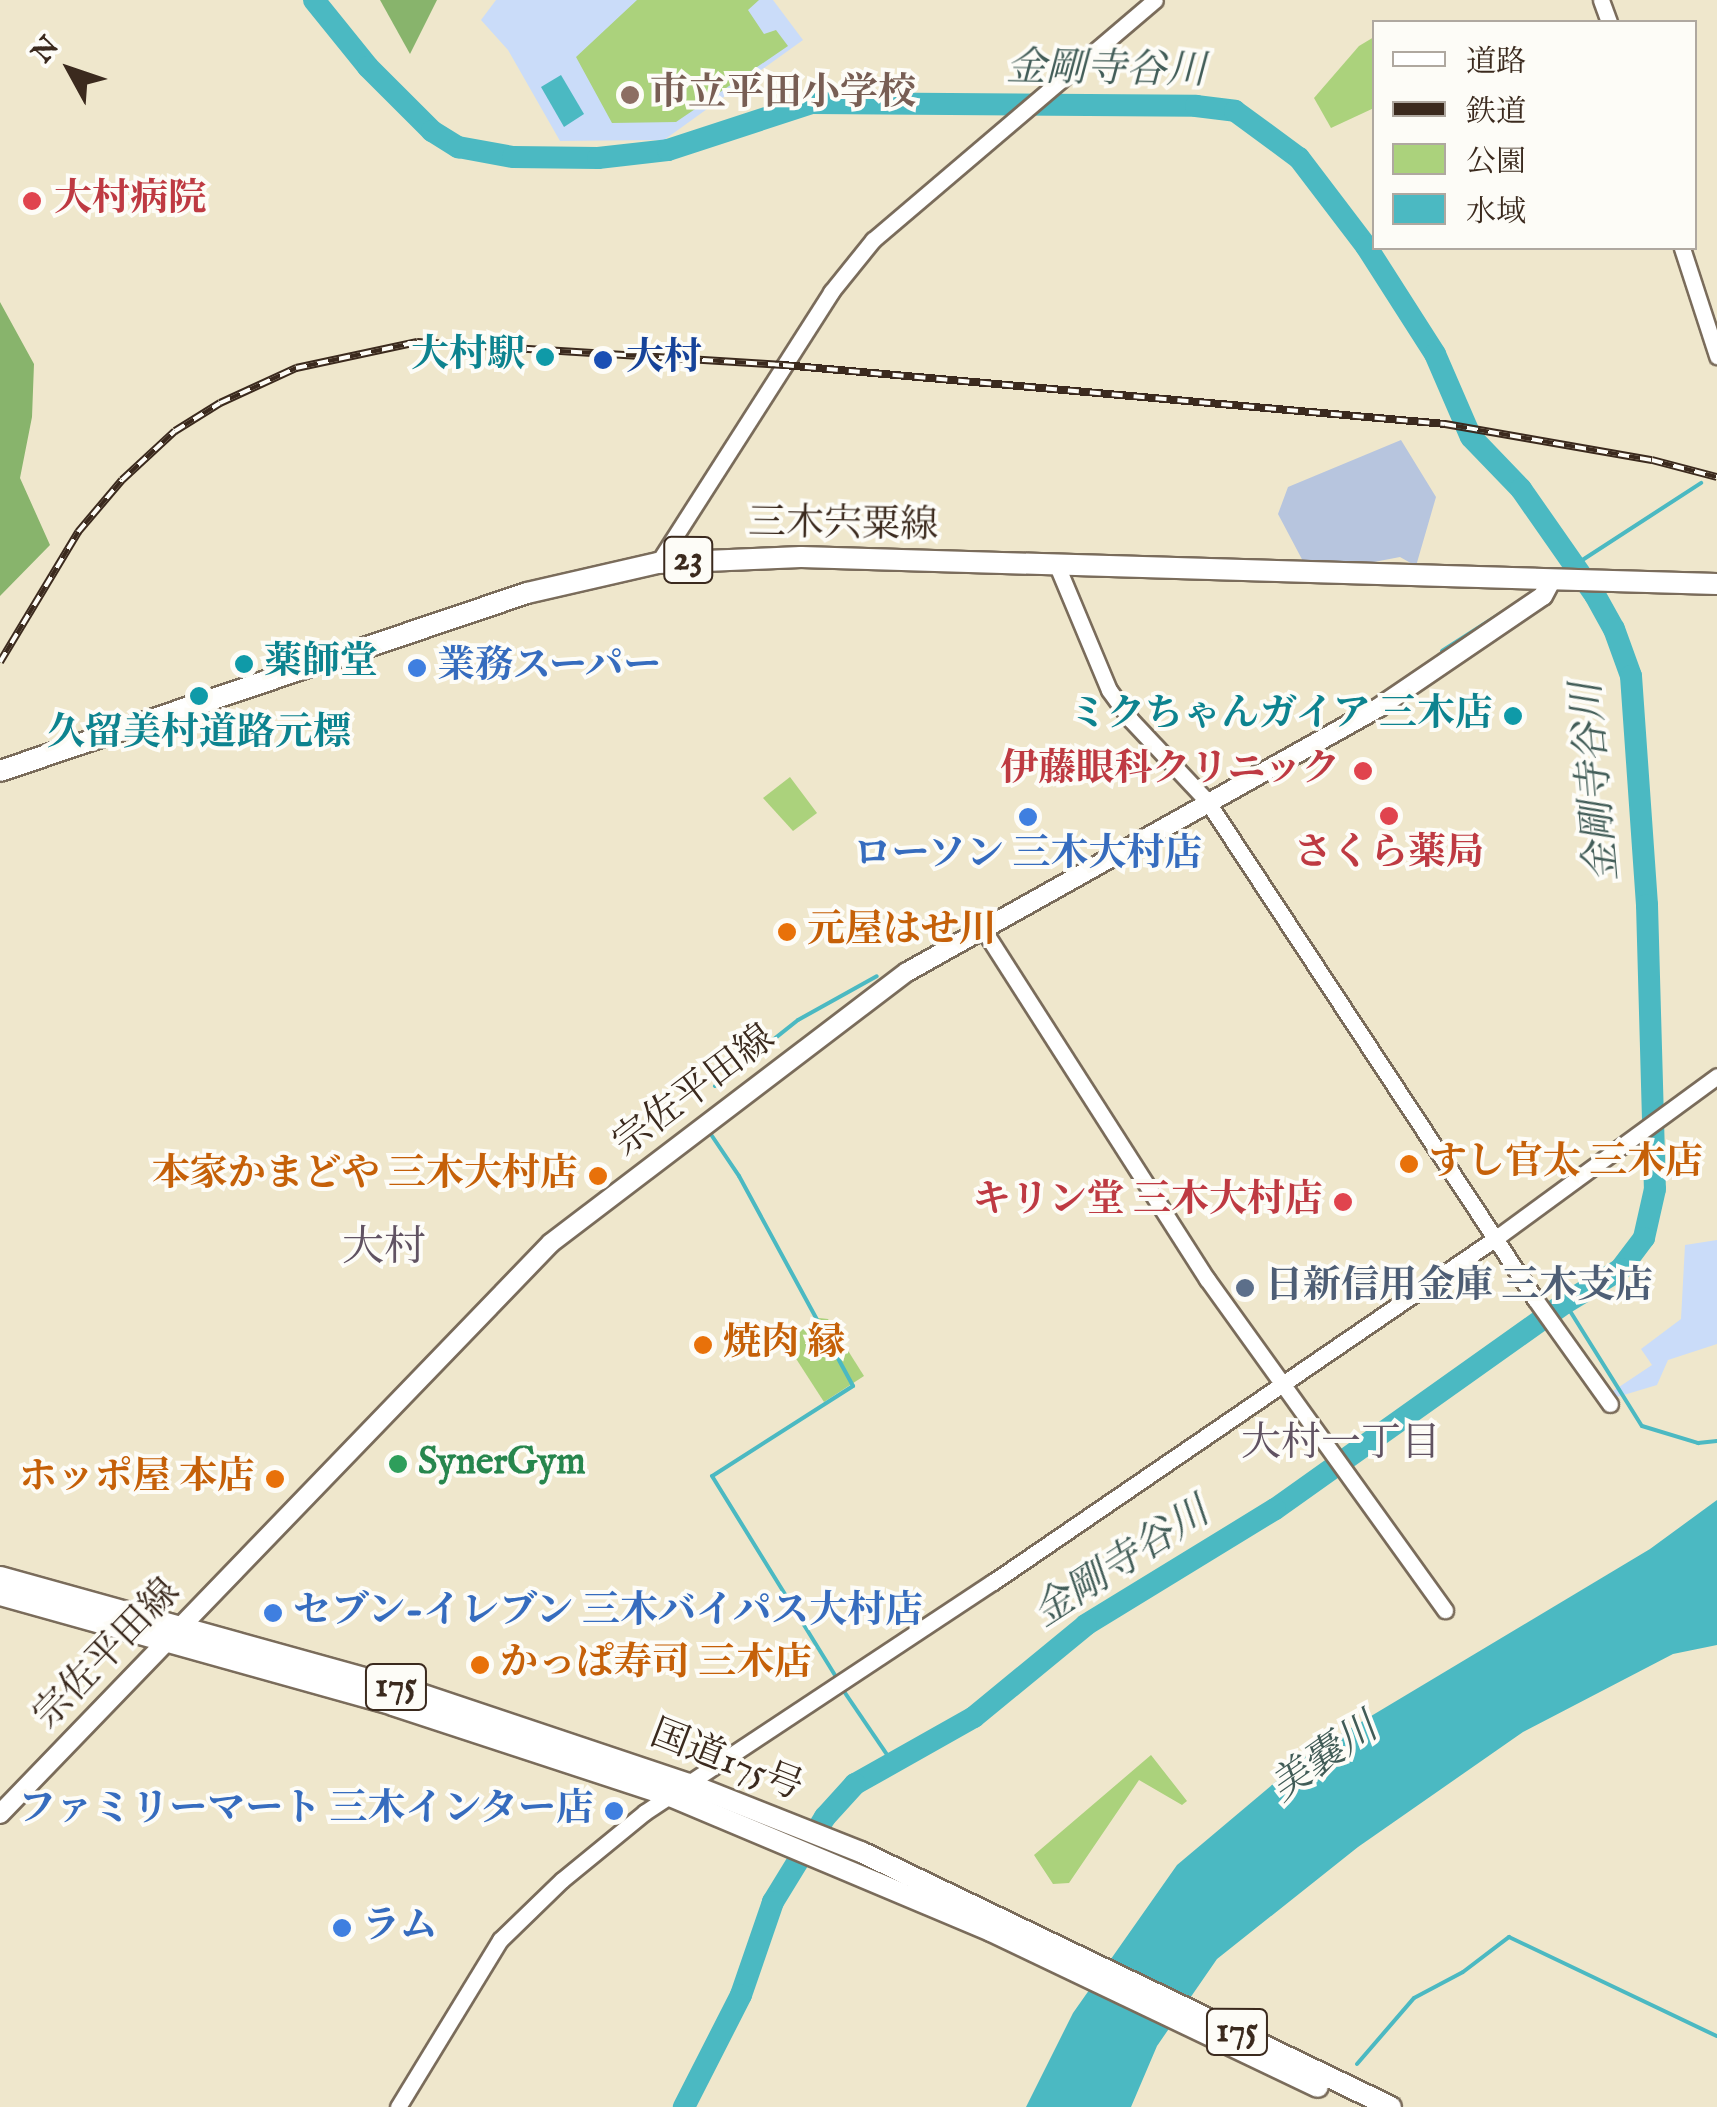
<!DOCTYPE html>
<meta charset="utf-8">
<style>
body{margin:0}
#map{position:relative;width:1717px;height:2107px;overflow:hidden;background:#efe7cc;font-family:"IM FELL English","Noto Serif JP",serif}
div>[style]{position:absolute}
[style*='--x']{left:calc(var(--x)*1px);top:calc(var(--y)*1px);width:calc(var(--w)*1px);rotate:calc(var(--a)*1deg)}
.built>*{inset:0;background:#cadcf9}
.industrial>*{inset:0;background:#b7c5de}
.green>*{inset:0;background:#abd27c}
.forest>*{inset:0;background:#88b46c}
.water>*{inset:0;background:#4bb9c2}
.stream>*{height:4px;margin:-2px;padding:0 2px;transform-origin:2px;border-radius:2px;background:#4bb9c2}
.river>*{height:22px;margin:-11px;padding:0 11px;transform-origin:11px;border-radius:11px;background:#4bb9c2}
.roads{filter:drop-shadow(2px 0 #7a6c5b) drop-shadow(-2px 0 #7a6c5b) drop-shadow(0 2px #7a6c5b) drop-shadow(0 -2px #7a6c5b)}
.tertiary>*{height:15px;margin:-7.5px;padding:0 7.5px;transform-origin:7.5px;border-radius:7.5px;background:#fff}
.secondary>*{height:18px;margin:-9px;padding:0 9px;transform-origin:9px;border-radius:9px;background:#fff}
.primary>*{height:20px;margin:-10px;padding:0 10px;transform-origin:10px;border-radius:10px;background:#fff}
.trunk>*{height:20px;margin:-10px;padding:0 10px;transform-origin:10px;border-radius:10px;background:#fff}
.rail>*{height:8px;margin-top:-4px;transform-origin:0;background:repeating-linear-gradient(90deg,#fdfcf7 0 11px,#3b2a1e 0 22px);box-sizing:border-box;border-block:2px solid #3b2a1e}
.dots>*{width:28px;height:28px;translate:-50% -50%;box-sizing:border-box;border:5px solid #fdfcf7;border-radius:50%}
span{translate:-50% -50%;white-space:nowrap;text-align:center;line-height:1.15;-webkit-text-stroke:8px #fdfcf7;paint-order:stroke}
.shield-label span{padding:2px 8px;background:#fdfcf7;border:2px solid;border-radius:8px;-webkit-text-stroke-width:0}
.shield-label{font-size:35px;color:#3b2a1e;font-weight:700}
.education-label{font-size:38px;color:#785e54;font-weight:700}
.left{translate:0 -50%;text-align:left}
.health-label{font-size:38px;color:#be3a42;font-weight:700}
.right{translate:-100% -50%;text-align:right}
.culture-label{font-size:38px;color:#0d838f;font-weight:700}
.transit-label{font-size:38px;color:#164399;font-weight:700}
.street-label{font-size:38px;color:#3b2a1e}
.shop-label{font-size:38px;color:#366cbe;font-weight:700}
.food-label{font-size:38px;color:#c56008;font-weight:700}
.service-label{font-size:38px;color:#4e5e75;font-weight:700}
.leisure-label{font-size:38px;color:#27864d;font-weight:700}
.water-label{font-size:40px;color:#415c57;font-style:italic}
.neighbourhood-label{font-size:40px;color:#615362}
.quarter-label{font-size:42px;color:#615362}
.legend{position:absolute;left:1372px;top:20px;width:325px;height:230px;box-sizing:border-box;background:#fdfcf7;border:2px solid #afa8a0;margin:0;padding:12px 18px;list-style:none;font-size:30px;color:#3b2a1e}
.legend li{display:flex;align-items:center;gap:20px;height:50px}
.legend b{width:50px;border:2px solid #afa8a0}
.north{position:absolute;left:20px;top:20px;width:100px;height:100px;-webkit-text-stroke:8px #fdfcf7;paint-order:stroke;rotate:310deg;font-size:28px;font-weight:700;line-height:40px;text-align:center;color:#3b2a1e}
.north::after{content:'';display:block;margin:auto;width:35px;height:45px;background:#3b2a1e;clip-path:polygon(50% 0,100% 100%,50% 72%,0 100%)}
</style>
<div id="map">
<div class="built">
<i style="clip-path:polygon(496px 0,773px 0,803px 40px,664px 140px,560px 141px,508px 50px,481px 20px)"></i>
<i style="clip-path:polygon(1717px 1240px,1717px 1344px,1668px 1360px,1657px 1385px,1607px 1400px,1607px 1395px,1652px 1365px,1641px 1349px,1681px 1319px,1685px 1245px)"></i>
</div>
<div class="industrial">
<i style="clip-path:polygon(1401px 440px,1436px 497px,1416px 566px,1400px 557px,1348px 567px,1305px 565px,1278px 514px,1288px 487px)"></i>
</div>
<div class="green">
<i style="clip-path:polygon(637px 0,759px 0,748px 10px,764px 34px,776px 30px,788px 46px,676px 122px,612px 123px,576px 57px)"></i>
<i style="clip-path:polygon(1374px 37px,1374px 108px,1331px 128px,1314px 98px,1359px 46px)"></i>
<i style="clip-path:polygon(790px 777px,817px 813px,793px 831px,763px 798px)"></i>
<i style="clip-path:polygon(819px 1318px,828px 1319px,864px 1376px,824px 1402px,784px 1340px)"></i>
<i style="clip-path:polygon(1151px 1755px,1187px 1801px,1182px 1805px,1139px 1780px,1069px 1883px,1053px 1884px,1034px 1855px)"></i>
</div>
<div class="forest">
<i style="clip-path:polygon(380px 0,437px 0,410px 54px)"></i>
<i style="clip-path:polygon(0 302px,34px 364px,32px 417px,20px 478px,50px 545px,0 596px)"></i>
</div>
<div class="water">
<i style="clip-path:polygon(561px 75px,584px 114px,564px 127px,541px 87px)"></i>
<i style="clip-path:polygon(1717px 1500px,1717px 1645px,1673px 1654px,1523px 1732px,1358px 1847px,1217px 1959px,1157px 2046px,1131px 2107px,1026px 2107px,1073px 2013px,1177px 1865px,1311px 1752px,1650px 1549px)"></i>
</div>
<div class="stream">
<i style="--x:1567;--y:570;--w:160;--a:-33"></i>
<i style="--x:1442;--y:651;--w:83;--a:-32.7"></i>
<i style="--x:715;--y:1086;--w:106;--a:-38.5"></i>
<i style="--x:798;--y:1020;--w:90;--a:-29.1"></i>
<i style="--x:710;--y:1133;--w:52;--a:56"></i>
<i style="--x:739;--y:1176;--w:239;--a:61.5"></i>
<i style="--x:853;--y:1386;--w:167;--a:147.4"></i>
<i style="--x:712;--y:1476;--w:238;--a:58.3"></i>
<i style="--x:1565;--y:1303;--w:145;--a:58"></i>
<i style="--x:1642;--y:1426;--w:59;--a:16.9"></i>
<i style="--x:1698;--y:1443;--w:19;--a:-6"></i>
<i style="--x:841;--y:1687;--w:94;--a:55.8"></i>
<i style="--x:1357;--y:2064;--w:87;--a:-49.2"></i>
<i style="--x:1414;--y:1998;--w:55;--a:-28"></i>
<i style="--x:1463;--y:1972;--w:58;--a:-37.3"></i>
<i style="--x:1509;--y:1937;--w:230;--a:25.5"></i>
</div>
<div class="river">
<i style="--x:314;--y:0;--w:86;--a:51.1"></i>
<i style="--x:368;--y:67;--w:91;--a:45"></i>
<i style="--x:432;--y:131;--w:31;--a:32"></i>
<i style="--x:458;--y:147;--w:56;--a:10.3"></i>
<i style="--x:513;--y:157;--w:85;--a:0.7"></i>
<i style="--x:598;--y:158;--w:70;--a:-6.5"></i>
<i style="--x:668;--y:150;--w:151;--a:-18.1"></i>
<i style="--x:812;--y:103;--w:384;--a:0.4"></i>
<i style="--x:1196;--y:106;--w:39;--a:7"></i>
<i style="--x:1235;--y:111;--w:79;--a:36.3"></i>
<i style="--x:1299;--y:158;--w:111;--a:52.7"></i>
<i style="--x:1366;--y:246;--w:128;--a:57.4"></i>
<i style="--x:1435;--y:354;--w:90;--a:66.6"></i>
<i style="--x:1471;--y:437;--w:72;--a:46.1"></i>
<i style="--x:1521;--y:489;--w:129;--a:55.1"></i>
<i style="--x:1595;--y:595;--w:39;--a:61"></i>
<i style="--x:1614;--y:629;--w:50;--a:70.1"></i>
<i style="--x:1631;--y:676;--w:230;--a:86"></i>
<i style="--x:1647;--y:905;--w:284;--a:88.4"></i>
<i style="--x:1655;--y:1189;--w:50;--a:102.7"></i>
<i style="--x:1644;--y:1238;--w:39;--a:127"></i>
<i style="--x:1621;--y:1269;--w:66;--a:148.7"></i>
<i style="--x:1565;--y:1303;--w:356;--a:144.6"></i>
<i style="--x:1275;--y:1509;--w:222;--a:148.5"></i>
<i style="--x:1086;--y:1625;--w:145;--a:140.6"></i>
<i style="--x:974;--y:1717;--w:137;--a:150.6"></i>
<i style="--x:855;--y:1784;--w:45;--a:132.3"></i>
<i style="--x:825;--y:1817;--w:100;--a:121.5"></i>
<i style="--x:773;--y:1902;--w:98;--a:109"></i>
<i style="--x:741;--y:1995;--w:126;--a:117"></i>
</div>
<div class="roads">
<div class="tertiary">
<i style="--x:1601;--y:0;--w:23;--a:70"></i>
<i style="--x:1682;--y:248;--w:114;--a:72"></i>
<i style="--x:658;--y:563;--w:322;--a:-57.4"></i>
<i style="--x:831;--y:292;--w:67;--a:-51.1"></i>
<i style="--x:873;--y:240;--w:370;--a:-40.4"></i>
<i style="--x:1058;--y:568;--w:132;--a:67.3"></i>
<i style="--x:1109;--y:690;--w:37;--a:54"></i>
<i style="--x:1131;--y:720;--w:111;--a:46.8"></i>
<i style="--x:1207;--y:801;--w:596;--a:56.63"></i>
<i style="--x:1535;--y:1299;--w:129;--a:54.5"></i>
<i style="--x:983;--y:929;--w:416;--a:57.4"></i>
<i style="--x:1207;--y:1279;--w:408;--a:54.3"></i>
<i style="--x:398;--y:2107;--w:196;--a:-58.6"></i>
<i style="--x:500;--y:1940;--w:86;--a:-44.1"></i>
<i style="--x:562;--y:1880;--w:107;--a:-39.3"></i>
<i style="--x:645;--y:1812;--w:417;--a:-33.5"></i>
<i style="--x:993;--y:1582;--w:609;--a:-34.37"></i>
<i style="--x:1496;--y:1238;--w:274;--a:-36.2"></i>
</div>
<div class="secondary">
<i style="--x:0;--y:1814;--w:793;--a:-46.02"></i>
<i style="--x:551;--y:1243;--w:447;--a:-37.3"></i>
<i style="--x:907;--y:972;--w:540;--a:-29.27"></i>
<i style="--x:1378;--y:708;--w:199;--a:-34.2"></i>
<i style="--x:1543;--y:596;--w:17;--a:-62"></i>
</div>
<div class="primary">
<i style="--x:0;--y:771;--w:556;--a:-18.66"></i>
<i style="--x:527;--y:593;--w:134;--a:-12.9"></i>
<i style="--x:658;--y:563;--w:143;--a:-2.4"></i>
<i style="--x:801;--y:557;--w:916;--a:1.69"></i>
</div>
<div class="trunk">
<i style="--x:0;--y:1577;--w:427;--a:15.5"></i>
<i style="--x:411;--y:1691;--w:293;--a:18.5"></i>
<i style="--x:689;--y:1784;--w:185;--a:21.6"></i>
<i style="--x:861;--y:1852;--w:588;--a:25.69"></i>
<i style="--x:0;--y:1595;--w:408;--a:15.6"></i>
<i style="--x:393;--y:1705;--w:292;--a:18.2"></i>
<i style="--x:670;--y:1796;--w:348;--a:22.8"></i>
<i style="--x:991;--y:1931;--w:362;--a:25.5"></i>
</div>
</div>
<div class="rail">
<i style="--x:0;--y:662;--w:152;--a:-59"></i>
<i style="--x:78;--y:532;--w:68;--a:-49.8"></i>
<i style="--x:122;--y:480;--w:72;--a:-42.8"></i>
<i style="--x:175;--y:431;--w:53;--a:-31.9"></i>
<i style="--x:220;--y:403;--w:84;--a:-24.7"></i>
<i style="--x:296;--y:368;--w:124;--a:-12.1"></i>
<i style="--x:417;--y:342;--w:367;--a:3.6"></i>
<i style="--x:783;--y:365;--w:665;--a:5.09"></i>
<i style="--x:1445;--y:424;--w:210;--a:9.9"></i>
<i style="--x:1652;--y:460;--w:67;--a:14.7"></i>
</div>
<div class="dots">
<i style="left:630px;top:95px;background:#8d6e63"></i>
<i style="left:32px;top:201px;background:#e0444e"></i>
<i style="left:545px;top:357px;background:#0f9aa8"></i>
<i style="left:603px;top:360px;background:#1a4fb4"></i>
<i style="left:244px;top:664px;background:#0f9aa8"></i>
<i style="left:417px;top:668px;background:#3f7fe0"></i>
<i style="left:199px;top:696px;background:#0f9aa8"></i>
<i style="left:1513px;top:716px;background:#0f9aa8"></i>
<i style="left:1363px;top:771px;background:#e0444e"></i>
<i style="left:1389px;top:816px;background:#e0444e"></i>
<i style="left:1028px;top:817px;background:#3f7fe0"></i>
<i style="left:787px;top:932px;background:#e8710a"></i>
<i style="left:1409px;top:1164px;background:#e8710a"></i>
<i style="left:598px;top:1176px;background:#e8710a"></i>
<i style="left:1343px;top:1202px;background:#e0444e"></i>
<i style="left:1245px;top:1288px;background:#5c6f8a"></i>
<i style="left:703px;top:1345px;background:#e8710a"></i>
<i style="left:398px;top:1464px;background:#2e9e5b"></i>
<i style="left:275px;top:1479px;background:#e8710a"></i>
<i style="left:273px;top:1613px;background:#3f7fe0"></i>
<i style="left:480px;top:1665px;background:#e8710a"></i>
<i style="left:614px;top:1811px;background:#3f7fe0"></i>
<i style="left:342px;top:1928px;background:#3f7fe0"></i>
</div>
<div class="shield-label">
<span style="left:688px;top:560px">23</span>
<span style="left:396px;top:1687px">175</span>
<span style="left:1237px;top:2032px">175</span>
</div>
<div class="education-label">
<span class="left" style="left:650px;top:95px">市立平田小学校</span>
</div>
<div class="health-label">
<span class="left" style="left:54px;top:201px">大村病院</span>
<span class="right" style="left:1340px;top:771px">伊藤眼科クリニック</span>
<span style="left:1389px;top:855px">さくら薬局</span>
<span class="right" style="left:1323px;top:1202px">キリン堂 三木大村店</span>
</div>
<div class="culture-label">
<span class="right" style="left:525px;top:357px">大村駅</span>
<span class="left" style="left:264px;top:664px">薬師堂</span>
<span class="right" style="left:1493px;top:716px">ミクちゃんガイア 三木店</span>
<span style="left:199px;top:735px">久留美村道路元標</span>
</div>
<div class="transit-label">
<span class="left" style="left:626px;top:360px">大村</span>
</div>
<div class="street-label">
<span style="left:843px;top:526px;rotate:1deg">三木宍粟線</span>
<span style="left:695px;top:1092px;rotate:-37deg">宗佐平田線</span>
<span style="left:108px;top:1655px;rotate:-46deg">宗佐平田線</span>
<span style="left:726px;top:1762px;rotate:21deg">国道175号</span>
</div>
<div class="shop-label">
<span class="left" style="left:437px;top:668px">業務スーパー</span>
<span style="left:1028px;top:856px">ローソン 三木大村店</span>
<span class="left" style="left:293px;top:1613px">セブン-イレブン 三木バイパス大村店</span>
<span class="right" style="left:594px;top:1811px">ファミリーマート 三木インター店</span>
<span class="left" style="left:362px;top:1928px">ラム</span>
</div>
<div class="food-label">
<span class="left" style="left:807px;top:932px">元屋はせ川</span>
<span class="left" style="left:1429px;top:1164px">すし官太 三木店</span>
<span class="right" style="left:578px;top:1176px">本家かまどや 三木大村店</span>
<span class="left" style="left:723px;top:1345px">焼肉 縁</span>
<span class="right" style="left:255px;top:1479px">ホッポ屋 本店</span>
<span class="left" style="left:500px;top:1665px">かっぱ寿司 三木店</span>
</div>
<div class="service-label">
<span class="left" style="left:1265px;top:1288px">日新信用金庫 三木支店</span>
</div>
<div class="leisure-label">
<span class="left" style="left:418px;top:1464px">SynerGym</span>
</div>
<div class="water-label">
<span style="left:1106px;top:71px;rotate:1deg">金剛寺谷川</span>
<span style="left:1597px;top:782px;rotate:-95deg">金剛寺谷川</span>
<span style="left:1122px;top:1564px;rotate:-33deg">金剛寺谷川</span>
<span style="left:1325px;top:1759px;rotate:-35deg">美嚢川</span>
</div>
<div class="neighbourhood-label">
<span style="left:1341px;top:1445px">大村一丁目</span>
</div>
<div class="quarter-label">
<span style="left:384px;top:1249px">大村</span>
</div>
<ul class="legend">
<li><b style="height:12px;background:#fff"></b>道路</li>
<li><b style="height:12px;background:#3b2a1e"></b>鉄道</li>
<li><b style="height:28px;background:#abd27c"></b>公園</li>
<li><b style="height:28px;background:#4bb9c2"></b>水域</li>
</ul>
<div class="north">N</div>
</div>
